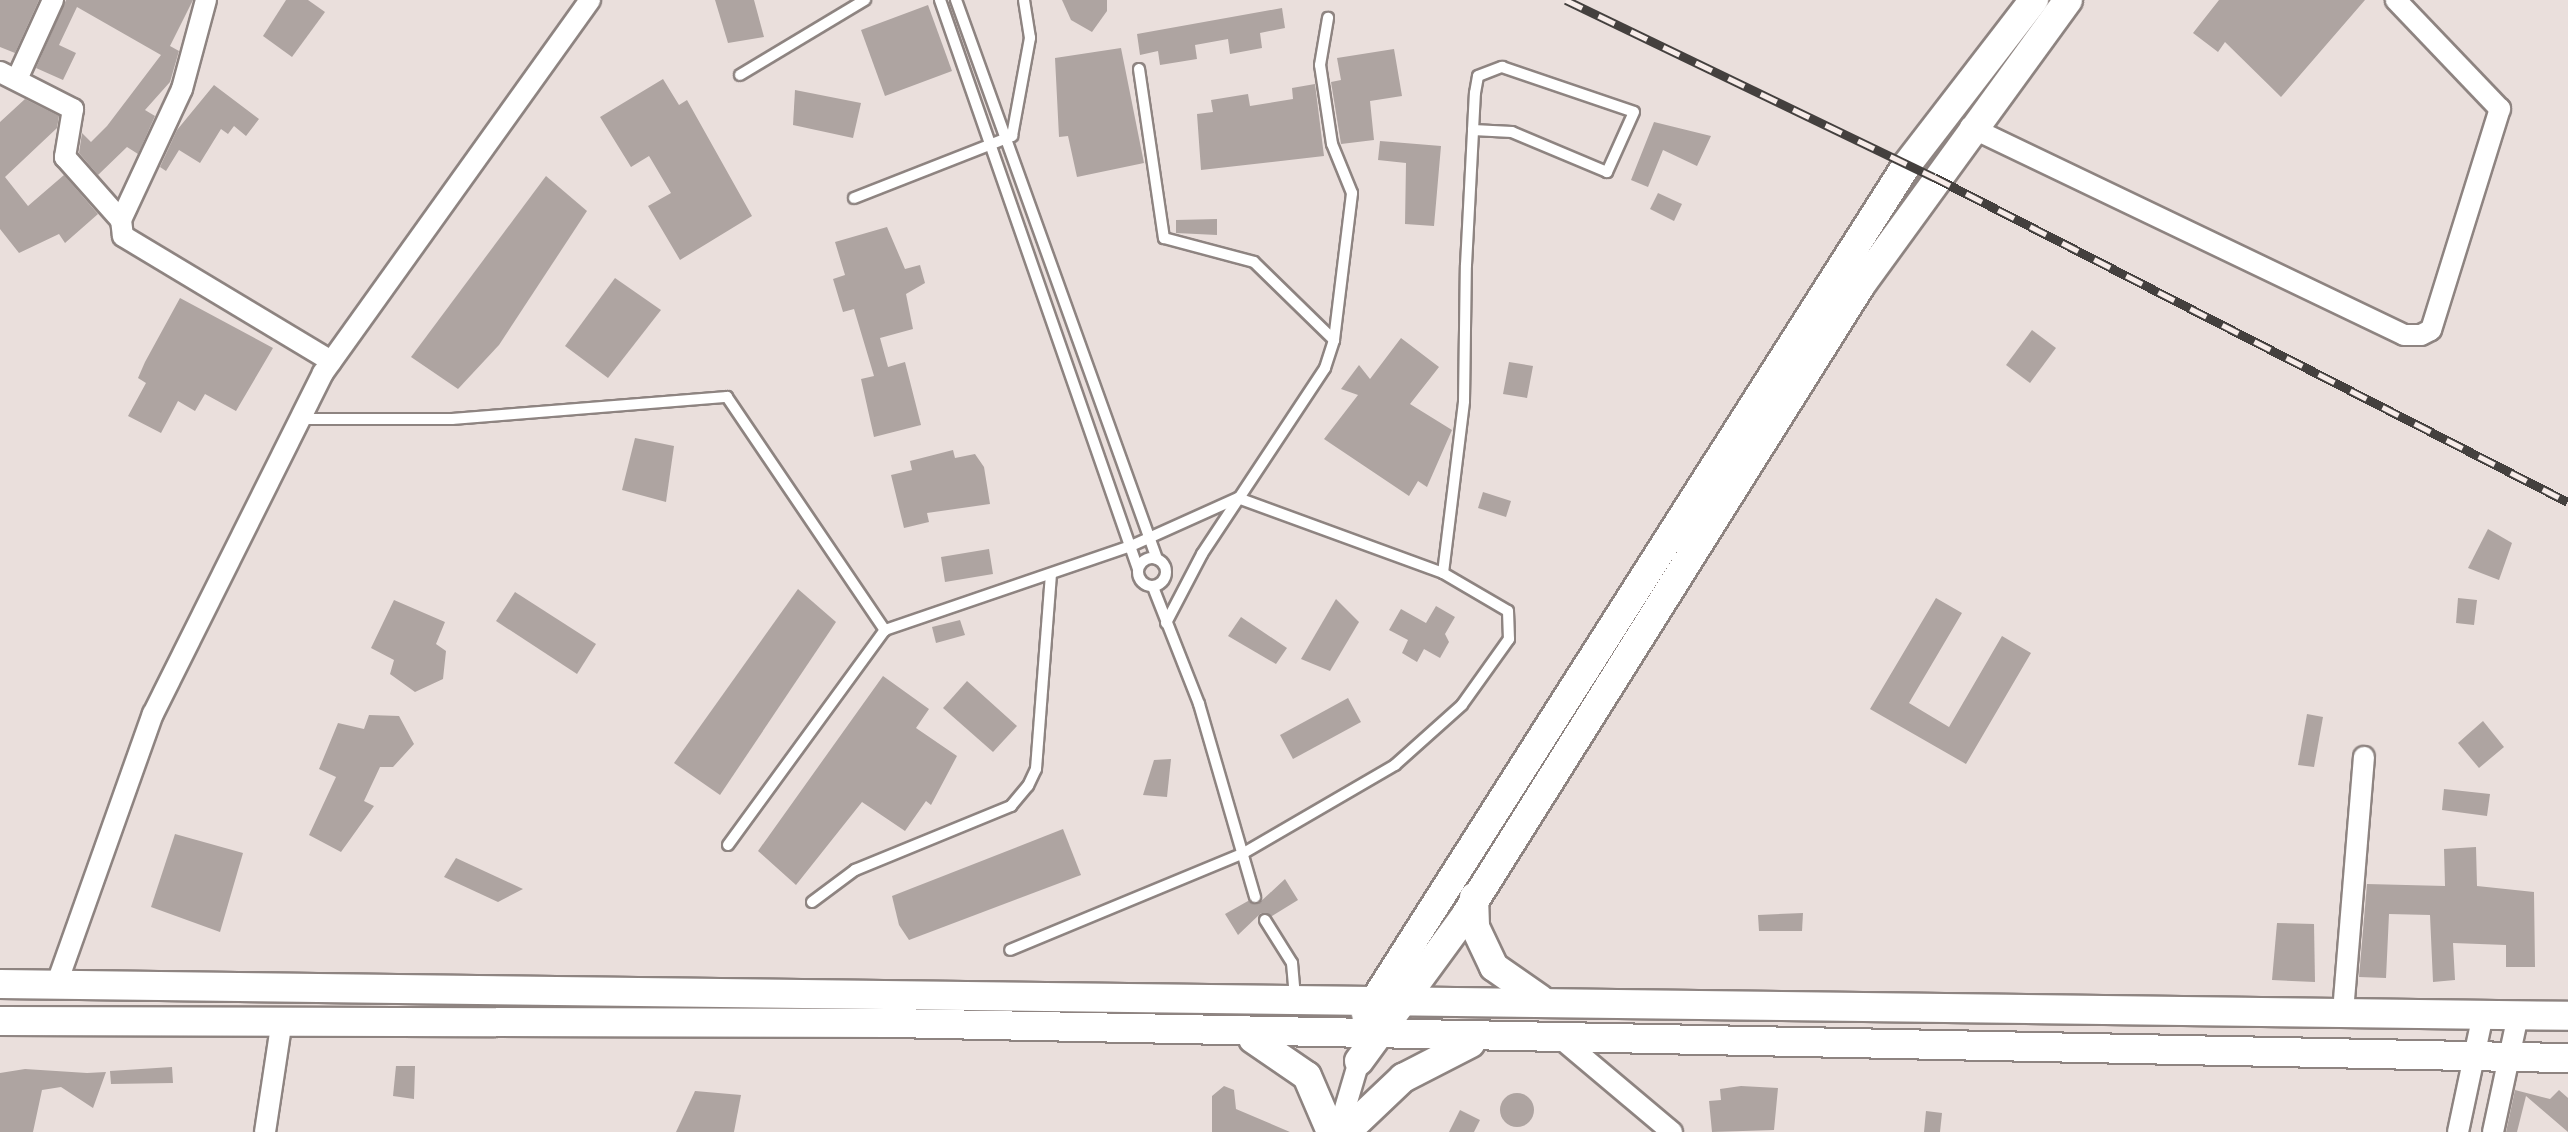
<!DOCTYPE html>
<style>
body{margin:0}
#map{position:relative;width:2568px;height:1132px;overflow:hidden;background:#eadfdc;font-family:"Source Sans 3",sans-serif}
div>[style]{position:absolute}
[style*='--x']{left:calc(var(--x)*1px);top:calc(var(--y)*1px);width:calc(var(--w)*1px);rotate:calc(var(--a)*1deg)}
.building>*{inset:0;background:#aea4a1}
.round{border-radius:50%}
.roads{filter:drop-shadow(2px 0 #8e8481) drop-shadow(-2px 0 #8e8481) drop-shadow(0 2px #8e8481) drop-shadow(0 -2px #8e8481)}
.lane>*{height:10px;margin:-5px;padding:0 5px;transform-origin:5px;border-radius:5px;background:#fff}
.lane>.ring{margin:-5px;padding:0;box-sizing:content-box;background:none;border:10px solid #fff;border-radius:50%}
.street>*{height:20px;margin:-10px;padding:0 10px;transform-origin:10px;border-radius:10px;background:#fff}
.secondary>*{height:28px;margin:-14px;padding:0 14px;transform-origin:14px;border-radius:14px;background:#fff}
.rail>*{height:9px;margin-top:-4.5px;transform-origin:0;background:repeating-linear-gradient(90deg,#f7ece9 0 18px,#44403e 0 36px);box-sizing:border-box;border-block:2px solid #44403e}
span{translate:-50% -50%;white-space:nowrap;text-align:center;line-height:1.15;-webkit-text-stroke:6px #f7ece9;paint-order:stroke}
</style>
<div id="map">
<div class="building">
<i style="clip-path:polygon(0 0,39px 0,15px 53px,0 47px)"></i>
<i style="clip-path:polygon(66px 0,193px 0,170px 46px,179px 51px,170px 82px,145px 110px,155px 116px,138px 154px,127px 147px,98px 175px,79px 153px,82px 133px,91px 142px,107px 126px,161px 55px,77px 7px,59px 45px,76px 53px,63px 80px,36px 68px)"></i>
<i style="clip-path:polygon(286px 0,308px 0,325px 12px,292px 57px,263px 36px)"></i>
<i style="clip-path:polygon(715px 0,754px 0,764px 37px,728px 43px)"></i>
<i style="clip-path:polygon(1062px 0,1107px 0,1107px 11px,1092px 32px,1071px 20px)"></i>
<i style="clip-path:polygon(2219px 0,2365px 0,2281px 97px,2225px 42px,2218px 52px,2193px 33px)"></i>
<i style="clip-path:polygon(928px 5px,952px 71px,885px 96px,861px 30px)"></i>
<i style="clip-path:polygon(1282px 8px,1285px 28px,1260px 33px,1262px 48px,1230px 54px,1228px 39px,1195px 45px,1197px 59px,1160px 65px,1158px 51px,1140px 55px,1137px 34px)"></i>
<i style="clip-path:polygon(1121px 48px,1144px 163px,1077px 177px,1068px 136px,1059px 137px,1055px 58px)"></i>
<i style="clip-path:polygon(1394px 49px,1402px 96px,1370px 101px,1374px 140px,1341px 144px,1331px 82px,1341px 80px,1337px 58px)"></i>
<i style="clip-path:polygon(663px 79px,679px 105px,687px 100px,752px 216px,680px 260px,648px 206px,671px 193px,649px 156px,631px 167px,600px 117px)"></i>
<i style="clip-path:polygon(1315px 84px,1324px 156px,1201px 170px,1197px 114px,1213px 112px,1211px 100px,1248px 94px,1250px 106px,1293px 99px,1292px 88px)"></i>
<i style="clip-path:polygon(214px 85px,259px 119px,246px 136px,234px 126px,228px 134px,221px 129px,200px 163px,179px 150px,166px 171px,160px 167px,177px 130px)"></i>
<i style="clip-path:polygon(795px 90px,861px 103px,853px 138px,793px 125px)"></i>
<i style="clip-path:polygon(25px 99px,59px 116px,57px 128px,5px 177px,28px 206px,64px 175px,98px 214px,65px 243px,59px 234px,19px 253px,0 229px,0 122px)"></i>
<i style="clip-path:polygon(1654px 122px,1711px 136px,1697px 166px,1663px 150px,1648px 187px,1631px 180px)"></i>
<i style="clip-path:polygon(1380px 141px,1441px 146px,1434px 226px,1405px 224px,1406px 163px,1378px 160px)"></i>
<i style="clip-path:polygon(546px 176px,587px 211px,499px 345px,458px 389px,411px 357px)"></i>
<i style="clip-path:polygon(1658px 193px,1682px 204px,1674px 221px,1650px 209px)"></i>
<i style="clip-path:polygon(1217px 219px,1217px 235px,1176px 233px,1176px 220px)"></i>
<i style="clip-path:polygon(887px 227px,905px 269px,920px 265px,925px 283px,906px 294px,913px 329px,880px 338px,888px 367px,905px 362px,921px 425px,874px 437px,861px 379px,874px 376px,854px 309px,843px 312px,833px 279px,845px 275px,835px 242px)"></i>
<i style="clip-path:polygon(615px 278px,661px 310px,608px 378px,565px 346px)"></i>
<i style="clip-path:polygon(180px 298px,273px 348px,236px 411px,205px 394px,195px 411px,178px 401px,161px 433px,128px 416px,146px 383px,138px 378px,145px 362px)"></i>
<i style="clip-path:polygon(2032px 330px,2056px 348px,2030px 383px,2006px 365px)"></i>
<i style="clip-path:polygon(1401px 338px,1439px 367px,1410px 404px,1452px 430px,1427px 487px,1418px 481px,1409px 496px,1324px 439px,1358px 395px,1341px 389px,1359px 365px,1370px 379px)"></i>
<i style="clip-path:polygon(1509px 362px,1533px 366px,1527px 398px,1503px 394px)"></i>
<i style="clip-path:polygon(635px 438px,674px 446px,666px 502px,622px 490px)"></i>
<i style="clip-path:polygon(953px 450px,955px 458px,975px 454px,984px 467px,990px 504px,927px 513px,929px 522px,904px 528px,891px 475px,912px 470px,910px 461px)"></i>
<i style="clip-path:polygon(1483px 492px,1511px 501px,1506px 517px,1478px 508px)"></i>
<i style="clip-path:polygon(2488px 529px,2512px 543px,2499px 580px,2468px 568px)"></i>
<i style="clip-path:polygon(989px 549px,993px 574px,945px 582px,941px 557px)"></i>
<i style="clip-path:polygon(798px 589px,836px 622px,720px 795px,674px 763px)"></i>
<i style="clip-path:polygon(515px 592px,596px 644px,577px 674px,496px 621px)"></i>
<i style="clip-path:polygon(1936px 598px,1962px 613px,1909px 703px,1949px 727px,2002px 636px,2031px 653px,1966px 764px,1870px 709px)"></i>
<i style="clip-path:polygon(2458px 598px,2477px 600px,2474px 625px,2456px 623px)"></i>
<i style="clip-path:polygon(1336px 599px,1359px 622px,1330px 671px,1301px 659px)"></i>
<i style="clip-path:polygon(394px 600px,445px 622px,436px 644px,446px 651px,443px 679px,415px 692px,390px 674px,394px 660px,371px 648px)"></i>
<i style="clip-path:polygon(1436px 606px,1455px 617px,1445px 634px,1449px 642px,1440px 658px,1424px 649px,1417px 662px,1402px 653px,1408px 640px,1389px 630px,1401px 609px,1426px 623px)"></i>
<i style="clip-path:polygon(1241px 617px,1287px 648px,1276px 664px,1228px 636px)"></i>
<i style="clip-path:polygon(960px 620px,965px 635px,936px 643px,932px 627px)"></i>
<i style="clip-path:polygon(883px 676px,929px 709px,916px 728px,957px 756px,931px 805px,926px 801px,905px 831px,862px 802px,796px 885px,758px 851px)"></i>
<i style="clip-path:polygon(967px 681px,1017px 726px,993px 752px,943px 708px)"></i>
<i style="clip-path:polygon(1348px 698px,1361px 722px,1293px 759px,1280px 735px)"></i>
<i style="clip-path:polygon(2307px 714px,2323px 717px,2314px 767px,2298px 765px)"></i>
<i style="clip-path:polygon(369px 715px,399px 716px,414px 744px,393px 767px,380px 767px,364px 801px,374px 806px,341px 852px,309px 835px,336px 777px,319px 769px,338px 723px,364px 729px)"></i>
<i style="clip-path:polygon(2483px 721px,2504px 747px,2479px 768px,2458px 743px)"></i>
<i style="clip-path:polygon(1171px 759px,1167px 797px,1143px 795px,1154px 760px)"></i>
<i style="clip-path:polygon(2444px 789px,2490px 794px,2487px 816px,2442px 810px)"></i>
<i style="clip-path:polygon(1063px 829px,1081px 875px,909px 940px,899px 925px,892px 896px)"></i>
<i style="clip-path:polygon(175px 834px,243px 853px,220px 932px,151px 907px)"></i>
<i style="clip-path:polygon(2476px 847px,2477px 886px,2534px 892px,2535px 967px,2506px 967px,2506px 945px,2453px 943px,2455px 980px,2433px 982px,2430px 915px,2389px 914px,2386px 978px,2359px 977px,2367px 884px,2445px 886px,2444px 849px)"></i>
<i style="clip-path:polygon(456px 858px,523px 889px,498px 902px,444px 877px)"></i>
<i style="clip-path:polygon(1285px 879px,1298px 900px,1272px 916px,1261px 913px,1238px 935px,1225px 914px,1248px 901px,1258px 904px)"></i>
<i style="clip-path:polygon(1803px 913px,1802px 931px,1759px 931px,1758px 915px)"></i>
<i style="clip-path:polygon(2277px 923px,2314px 924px,2315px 982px,2272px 980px)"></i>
<i style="clip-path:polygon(396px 1066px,415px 1066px,414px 1099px,393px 1096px)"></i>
<i style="clip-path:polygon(172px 1067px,173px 1083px,111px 1084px,110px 1071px)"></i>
<i style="clip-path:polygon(25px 1069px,87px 1073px,106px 1072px,93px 1108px,61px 1087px,42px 1090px,33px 1132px,0 1132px,0 1073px)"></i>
<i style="clip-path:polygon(1224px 1086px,1234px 1090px,1236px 1109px,1290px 1132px,1212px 1132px,1212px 1096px)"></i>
<i style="clip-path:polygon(1741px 1086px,1778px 1088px,1774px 1130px,1712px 1132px,1709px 1101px,1721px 1100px,1720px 1089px)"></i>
<i style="clip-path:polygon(2515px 1090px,2550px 1099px,2559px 1090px,2568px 1098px,2568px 1132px,2526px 1096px,2517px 1132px,2506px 1132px)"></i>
<i style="clip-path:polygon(695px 1091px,741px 1095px,734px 1132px,676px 1132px)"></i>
<i class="round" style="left:1500px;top:1093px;width:34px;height:34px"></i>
<i style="clip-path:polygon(1460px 1110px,1480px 1120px,1474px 1132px,1449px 1132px)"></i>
<i style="clip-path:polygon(1926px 1111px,1942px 1113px,1940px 1132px,1924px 1132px)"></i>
</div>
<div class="roads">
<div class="lane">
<i style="--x:940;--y:0;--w:602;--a:70.81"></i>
<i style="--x:956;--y:0;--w:594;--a:70.22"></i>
<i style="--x:1139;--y:69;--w:171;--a:81.6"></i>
<i style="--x:1164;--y:238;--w:93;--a:14.9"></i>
<i style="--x:1254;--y:262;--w:112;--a:44.3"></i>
<i style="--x:740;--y:75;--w:146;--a:-31"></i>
<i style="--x:854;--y:198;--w:170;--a:-21.4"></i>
<i style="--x:1012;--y:136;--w:100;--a:-79.6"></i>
<i style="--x:1030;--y:38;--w:38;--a:-99"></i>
<i style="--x:299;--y:419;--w:153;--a:0"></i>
<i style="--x:452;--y:419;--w:276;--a:-4.6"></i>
<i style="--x:727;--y:397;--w:282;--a:55.9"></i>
<i class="ring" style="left:1138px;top:558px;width:18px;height:18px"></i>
<i style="--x:1443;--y:573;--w:173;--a:-83"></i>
<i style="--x:1464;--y:401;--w:136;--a:-89.2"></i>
<i style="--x:1466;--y:265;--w:135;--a:-87"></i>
<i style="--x:1473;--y:130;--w:37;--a:-87"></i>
<i style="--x:1475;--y:93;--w:17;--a:-80"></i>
<i style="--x:1478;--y:76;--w:26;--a:-21"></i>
<i style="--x:1502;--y:67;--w:139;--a:18.8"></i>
<i style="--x:1634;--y:112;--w:66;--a:114.2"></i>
<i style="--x:1607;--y:172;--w:103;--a:-157.2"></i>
<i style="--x:1512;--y:132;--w:39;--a:-177"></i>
<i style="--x:1153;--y:587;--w:126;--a:68.5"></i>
<i style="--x:1199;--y:704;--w:201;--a:73.8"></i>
<i style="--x:1166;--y:623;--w:78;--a:-62.4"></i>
<i style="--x:1202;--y:554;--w:223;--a:-56.5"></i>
<i style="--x:1325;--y:368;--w:29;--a:-72"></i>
<i style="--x:1334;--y:340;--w:148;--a:-83"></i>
<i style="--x:1352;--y:193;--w:53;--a:-112.2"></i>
<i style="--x:1332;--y:144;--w:80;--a:-98.6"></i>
<i style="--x:1320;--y:65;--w:48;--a:-80.3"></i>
<i style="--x:728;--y:845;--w:266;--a:-53.9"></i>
<i style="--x:885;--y:630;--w:260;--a:-18.9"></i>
<i style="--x:1131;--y:546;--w:117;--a:-24.2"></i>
<i style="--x:1238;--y:498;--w:218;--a:20.1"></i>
<i style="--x:1443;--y:573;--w:75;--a:30.3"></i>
<i style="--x:1508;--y:611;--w:28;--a:88"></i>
<i style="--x:1509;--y:639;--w:81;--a:125.5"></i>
<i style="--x:1462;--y:705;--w:90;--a:138.2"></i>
<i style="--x:1395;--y:765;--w:175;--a:149.8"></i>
<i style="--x:1244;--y:853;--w:253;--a:157.5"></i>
<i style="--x:812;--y:902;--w:54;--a:-36.7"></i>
<i style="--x:855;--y:870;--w:169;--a:-22.3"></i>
<i style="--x:1011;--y:806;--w:26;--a:-50"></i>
<i style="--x:1028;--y:786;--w:19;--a:-65"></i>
<i style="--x:1036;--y:769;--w:195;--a:-85.6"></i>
<i style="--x:1265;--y:920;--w:51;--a:57.9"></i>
<i style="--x:1292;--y:963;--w:35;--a:85"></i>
</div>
<div class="street">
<i style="--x:206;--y:0;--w:92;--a:105.1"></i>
<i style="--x:182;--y:89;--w:145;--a:115"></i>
<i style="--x:121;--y:220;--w:16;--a:83"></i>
<i style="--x:123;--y:236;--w:243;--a:31"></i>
<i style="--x:0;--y:72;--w:82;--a:26.9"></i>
<i style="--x:73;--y:109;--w:49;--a:99.5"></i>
<i style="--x:65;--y:157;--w:84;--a:48.4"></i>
<i style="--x:17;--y:79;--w:87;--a:-65.5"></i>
<i style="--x:1970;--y:127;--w:481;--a:25.6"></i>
<i style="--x:2404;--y:335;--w:17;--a:0"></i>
<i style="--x:2421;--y:335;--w:11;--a:-27"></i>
<i style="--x:2431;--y:330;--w:232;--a:-72.7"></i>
<i style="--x:2500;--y:109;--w:151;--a:-133.7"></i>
<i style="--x:57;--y:983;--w:286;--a:-70.4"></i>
<i style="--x:153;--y:714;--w:381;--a:-63.5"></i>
<i style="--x:323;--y:373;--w:459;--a:-54.4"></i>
<i style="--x:2343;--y:1012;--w:256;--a:-85.3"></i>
<i style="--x:1565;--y:1042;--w:140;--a:40.1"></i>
<i style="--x:265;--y:1132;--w:113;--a:-81.4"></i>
<i style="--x:1338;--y:1132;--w:74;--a:-73.5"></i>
<i style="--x:2458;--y:1132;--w:121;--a:-78"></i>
<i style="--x:2493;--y:1132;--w:120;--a:-77.9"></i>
</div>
<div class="secondary">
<i style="--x:1474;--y:897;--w:30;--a:88"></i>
<i style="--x:1475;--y:927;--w:44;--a:64.6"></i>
<i style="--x:1494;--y:967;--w:56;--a:34.8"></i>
<i style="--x:0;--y:984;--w:2568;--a:0.71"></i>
<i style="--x:1366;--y:1014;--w:1005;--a:-57.51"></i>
<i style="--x:1906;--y:166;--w:210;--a:-52.4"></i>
<i style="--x:0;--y:1021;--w:892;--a:0.13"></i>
<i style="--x:892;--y:1023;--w:1676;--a:1.2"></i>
<i style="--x:1253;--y:1039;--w:65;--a:34.4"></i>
<i style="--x:1307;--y:1076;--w:61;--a:66.8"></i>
<i style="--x:1359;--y:1061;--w:180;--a:-53.8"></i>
<i style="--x:1465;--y:916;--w:745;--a:-57.89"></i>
<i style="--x:1861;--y:285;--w:352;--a:-54"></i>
<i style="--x:1346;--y:1132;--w:79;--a:-43.5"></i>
<i style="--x:1403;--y:1078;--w:76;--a:-27.2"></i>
</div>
</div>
<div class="rail">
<i style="--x:1566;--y:0;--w:408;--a:25.7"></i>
<i style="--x:1934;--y:177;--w:712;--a:27.14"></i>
</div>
</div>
